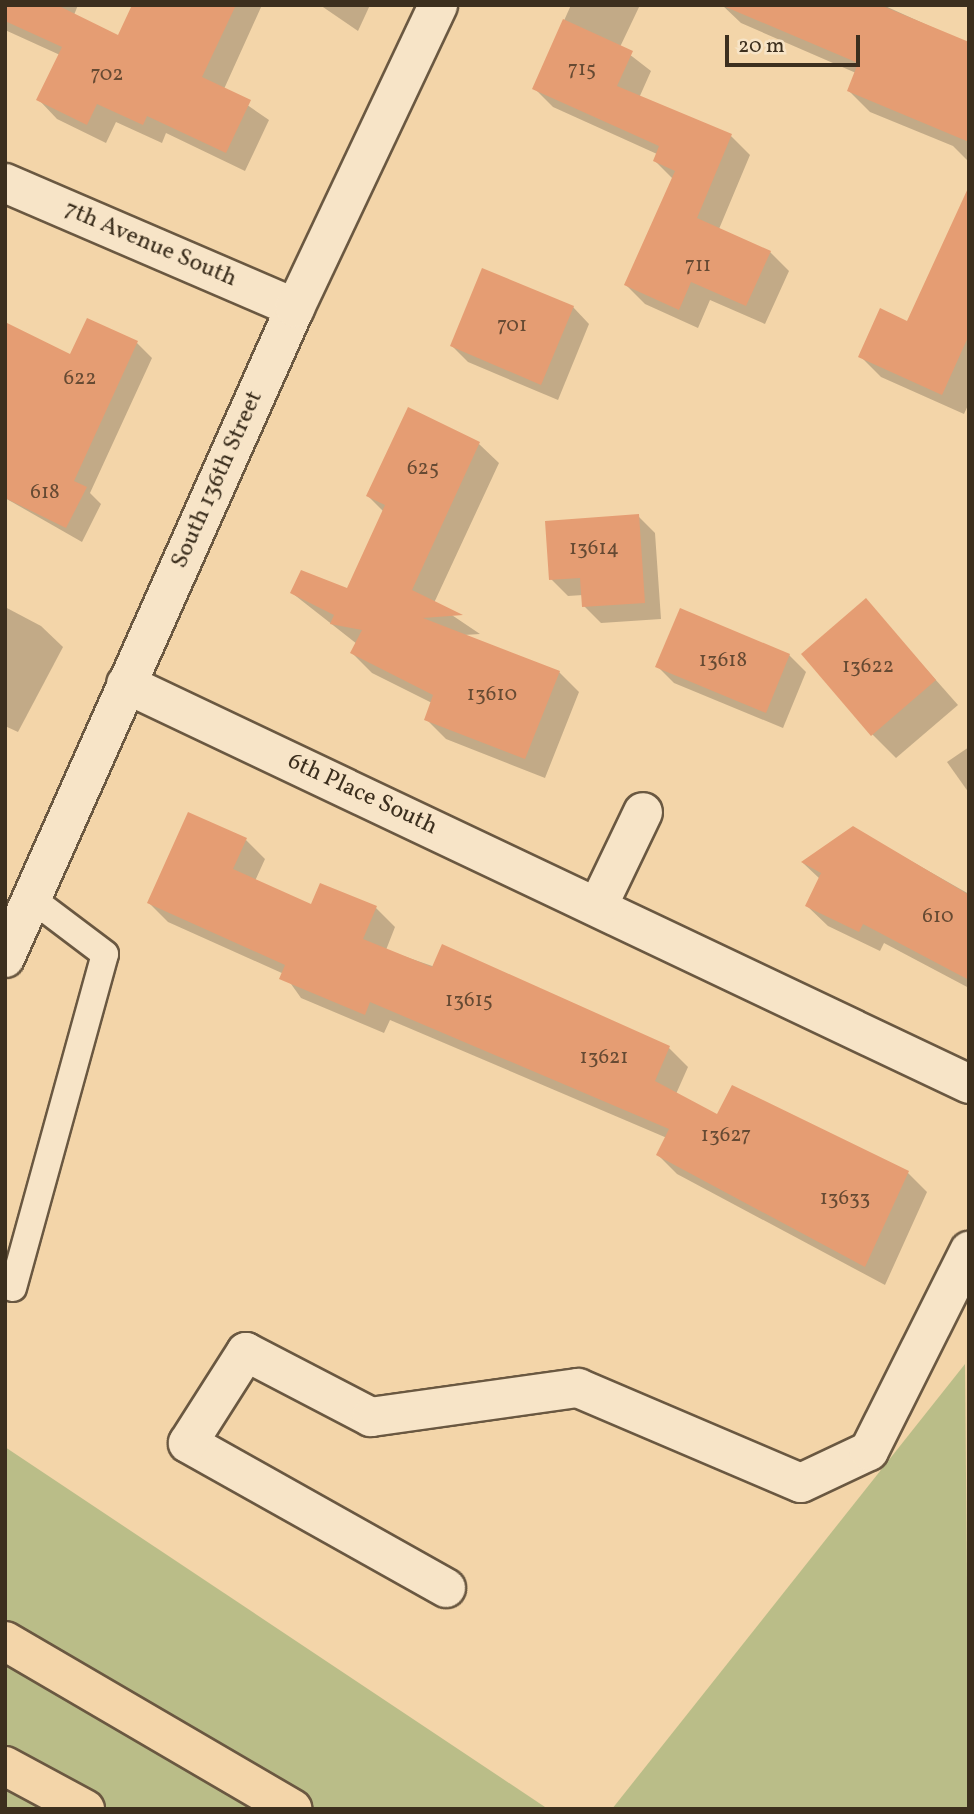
<!DOCTYPE html>
<style>
body{margin:0}
#map{position:relative;width:974px;height:1814px;overflow:hidden;background:#f3d5a9;font-family:Vollkorn,serif}
div>[style]{position:absolute}
[style*='--x']{left:calc(var(--x)*1px);top:calc(var(--y)*1px);width:calc(var(--w)*1px);rotate:calc(var(--a)*1deg)}
.green>*{inset:0;background:#babd88}
.shadow>*{inset:0;background:#0003}
.building>*{inset:0;background:#e59d73}
.roads{filter:drop-shadow(2px 0 #6a5841) drop-shadow(-2px 0 #6a5841) drop-shadow(0 2px #6a5841) drop-shadow(0 -2px #6a5841)}
.service>*{height:26px;margin:-13px;padding:0 13px;transform-origin:13px;border-radius:13px;background:#f7e4c7}
.minor>*{height:38px;margin:-19px;padding:0 19px;transform-origin:19px;border-radius:19px;background:#f7e4c7}
.tertiary>*{height:38px;margin:-19px;padding:0 19px;transform-origin:19px;border-radius:19px;background:#f7e4c7}
.motorway>*{height:38px;margin:-19px;padding:0 19px;transform-origin:19px;border-radius:19px;background:#f3d5a9}
span{translate:-50% -50%;white-space:nowrap;text-align:center;line-height:1.15;-webkit-text-stroke:5px #f7e4c7;paint-order:stroke}
.number-label{font-size:21px;color:#664a33}
.number-label span{-webkit-text-stroke-width:0}
.street-label{font-size:24px;color:#3c2f1e}
.frame{position:absolute;inset:0;border:7px solid #3c2f1e;pointer-events:none}
.scale{position:absolute;left:725px;top:35px;width:135px;height:32px;box-sizing:border-box;border:4px solid #3c2f1e;border-top:0;padding-left:9px;font-size:21px;line-height:24px;white-space:nowrap;color:#3c2f1e;-webkit-text-stroke:5px #f7e4c7;paint-order:stroke}
</style>
<div id="map">
<div class="green">
<i style="clip-path:polygon(965px 1364px,969px 1809px,612px 1809px)"></i>
<i style="clip-path:polygon(5px 1447px,548px 1809px,5px 1809px)"></i>
</div>
<div class="shadow">
<i style="clip-path:polygon(5px 5px,78px 5px,74px 15px,119px 37px,134px 5px,262px 5px,224px 89px,269px 120px,245px 171px,166px 133px,162px 143px,116px 122px,106px 143px,57px 119px,39px 100px,60px 55px,5px 30px)"></i>
<i style="clip-path:polygon(320px 5px,370px 5px,358px 31px)"></i>
<i style="clip-path:polygon(571px 5px,640px 5px,620px 47px,651px 71px,639px 98px,731px 136px,750px 155px,719px 229px,770px 252px,789px 271px,765px 324px,710px 300px,698px 328px,645px 304px,626px 285px,673px 179px,655px 161px,657px 154px,553px 107px,534px 88px)"></i>
<i style="clip-path:polygon(722px 5px,883px 5px,969px 44px,969px 162px,953px 146px,870px 112px,849px 91px,856px 73px,741px 23px)"></i>
<i style="clip-path:polygon(969px 190px,969px 403px,964px 414px,881px 377px,860px 356px,908px 323px)"></i>
<i style="clip-path:polygon(573px 307px,589px 324px,558px 400px,468px 362px,452px 346px)"></i>
<i style="clip-path:polygon(137px 343px,152px 358px,90px 493px,101px 504px,82px 542px,5px 498px,71px 356px)"></i>
<i style="clip-path:polygon(479px 444px,499px 463px,434px 603px,480px 634px,464px 635px,559px 672px,579px 692px,545px 778px,446px 739px,426px 719px,432px 703px,372px 673px,352px 653px,357px 644px,292px 593px,348px 590px,384px 512px,368px 496px)"></i>
<i style="clip-path:polygon(638px 516px,655px 533px,661px 619px,601px 623px,584px 606px,583px 595px,568px 596px,551px 579px)"></i>
<i style="clip-path:polygon(866px 601px,958px 705px,896px 758px,872px 734px)"></i>
<i style="clip-path:polygon(5px 607px,41px 626px,63px 647px,18px 732px,5px 726px)"></i>
<i style="clip-path:polygon(789px 655px,806px 672px,783px 728px,674px 683px,658px 667px)"></i>
<i style="clip-path:polygon(969px 747px,969px 793px,947px 762px)"></i>
<i style="clip-path:polygon(853px 828px,969px 894px,969px 988px,884px 943px,880px 951px,828px 926px,807px 906px,820px 879px,803px 863px)"></i>
<i style="clip-path:polygon(246px 840px,265px 859px,255px 881px,312px 906px,376px 908px,395px 927px,386px 950px,669px 1048px,688px 1067px,676px 1094px,718px 1116px,908px 1173px,927px 1192px,885px 1285px,677px 1174px,658px 1155px,667px 1138px,390px 1020px,384px 1033px,301px 998px,284px 974px,168px 922px,149px 903px)"></i>
</div>
<div class="building">
<i style="clip-path:polygon(5px 5px,57px 5px,118px 35px,132px 5px,236px 5px,202px 77px,251px 100px,226px 153px,147px 116px,143px 125px,97px 104px,87px 125px,36px 100px,62px 47px,5px 21px)"></i>
<i style="clip-path:polygon(721px 5px,880px 5px,969px 42px,969px 142px,847px 91px,858px 63px)"></i>
<i style="clip-path:polygon(563px 19px,633px 51px,617px 86px,732px 134px,697px 218px,771px 251px,746px 306px,691px 282px,679px 310px,624px 285px,675px 171px,653px 161px,659px 146px,532px 89px)"></i>
<i style="clip-path:polygon(969px 186px,969px 335px,942px 395px,858px 357px,880px 308px,907px 321px)"></i>
<i style="clip-path:polygon(482px 268px,574px 306px,541px 385px,450px 346px)"></i>
<i style="clip-path:polygon(87px 318px,138px 341px,74px 481px,87px 487px,66px 528px,5px 498px,5px 322px,70px 354px)"></i>
<i style="clip-path:polygon(408px 407px,480px 442px,412px 590px,463px 615px,423px 618px,560px 671px,525px 759px,424px 720px,433px 695px,350px 653px,362px 630px,330px 624px,334px 615px,290px 593px,301px 570px,347px 588px,385px 505px,366px 496px)"></i>
<i style="clip-path:polygon(639px 514px,645px 603px,582px 607px,580px 578px,549px 580px,545px 521px)"></i>
<i style="clip-path:polygon(866px 598px,936px 680px,871px 736px,801px 654px)"></i>
<i style="clip-path:polygon(680px 608px,790px 654px,766px 713px,655px 667px)"></i>
<i style="clip-path:polygon(188px 812px,247px 838px,233px 869px,311px 904px,320px 883px,377px 906px,363px 939px,432px 967px,442px 944px,670px 1046px,655px 1081px,717px 1114px,732px 1085px,909px 1171px,865px 1267px,656px 1155px,669px 1129px,370px 1002px,365px 1015px,279px 979px,285px 965px,147px 903px)"></i>
<i style="clip-path:polygon(853px 826px,969px 895px,969px 980px,863px 924px,859px 932px,805px 906px,821px 873px,801px 862px)"></i>
</div>
<div class="roads">
<div class="service">
<i style="--x:13;--y:1288;--w:346;--a:-74.6"></i>
<i style="--x:105;--y:954;--w:91;--a:-143"></i>
</div>
<div class="minor">
<i style="--x:5;--y:183;--w:316;--a:23.3"></i>
<i style="--x:126;--y:684;--w:933;--a:25.38"></i>
<i style="--x:598;--y:906;--w:104;--a:-64.4"></i>
<i style="--x:446;--y:1588;--w:296;--a:-150.7"></i>
<i style="--x:188;--y:1443;--w:108;--a:-57.5"></i>
<i style="--x:246;--y:1352;--w:141;--a:27.5"></i>
<i style="--x:371;--y:1417;--w:209;--a:-8"></i>
<i style="--x:578;--y:1388;--w:242;--a:23.1"></i>
<i style="--x:801;--y:1483;--w:75;--a:-25.2"></i>
<i style="--x:869;--y:1451;--w:224;--a:-63.4"></i>
</div>
<div class="tertiary">
<i style="--x:5;--y:958;--w:712;--a:-65.96"></i>
<i style="--x:295;--y:308;--w:335;--a:-64.7"></i>
</div>
<div class="motorway">
<i style="--x:5;--y:1641;--w:333;--a:30.3"></i>
<i style="--x:5;--y:1766;--w:91;--a:28.3"></i>
</div>
</div>
<div class="number-label">
<span style="left:582px;top:70px">715</span>
<span style="left:107px;top:75px">702</span>
<span style="left:698px;top:266px">711</span>
<span style="left:512px;top:326px">701</span>
<span style="left:80px;top:379px">622</span>
<span style="left:423px;top:469px">625</span>
<span style="left:45px;top:493px">618</span>
<span style="left:594px;top:549px">13614</span>
<span style="left:723px;top:661px">13618</span>
<span style="left:868px;top:667px">13622</span>
<span style="left:492px;top:695px">13610</span>
<span style="left:938px;top:917px">610</span>
<span style="left:469px;top:1001px">13615</span>
<span style="left:604px;top:1058px">13621</span>
<span style="left:726px;top:1136px">13627</span>
<span style="left:845px;top:1199px">13633</span>
</div>
<div class="street-label">
<span style="left:150px;top:245px;rotate:23deg">7th Avenue South</span>
<span style="left:218px;top:480px;rotate:-66deg">South 136th Street</span>
<span style="left:362px;top:795px;rotate:25deg">6th Place South</span>
</div>
<div class="frame"></div>
<div class="scale">20 m</div>
</div>
